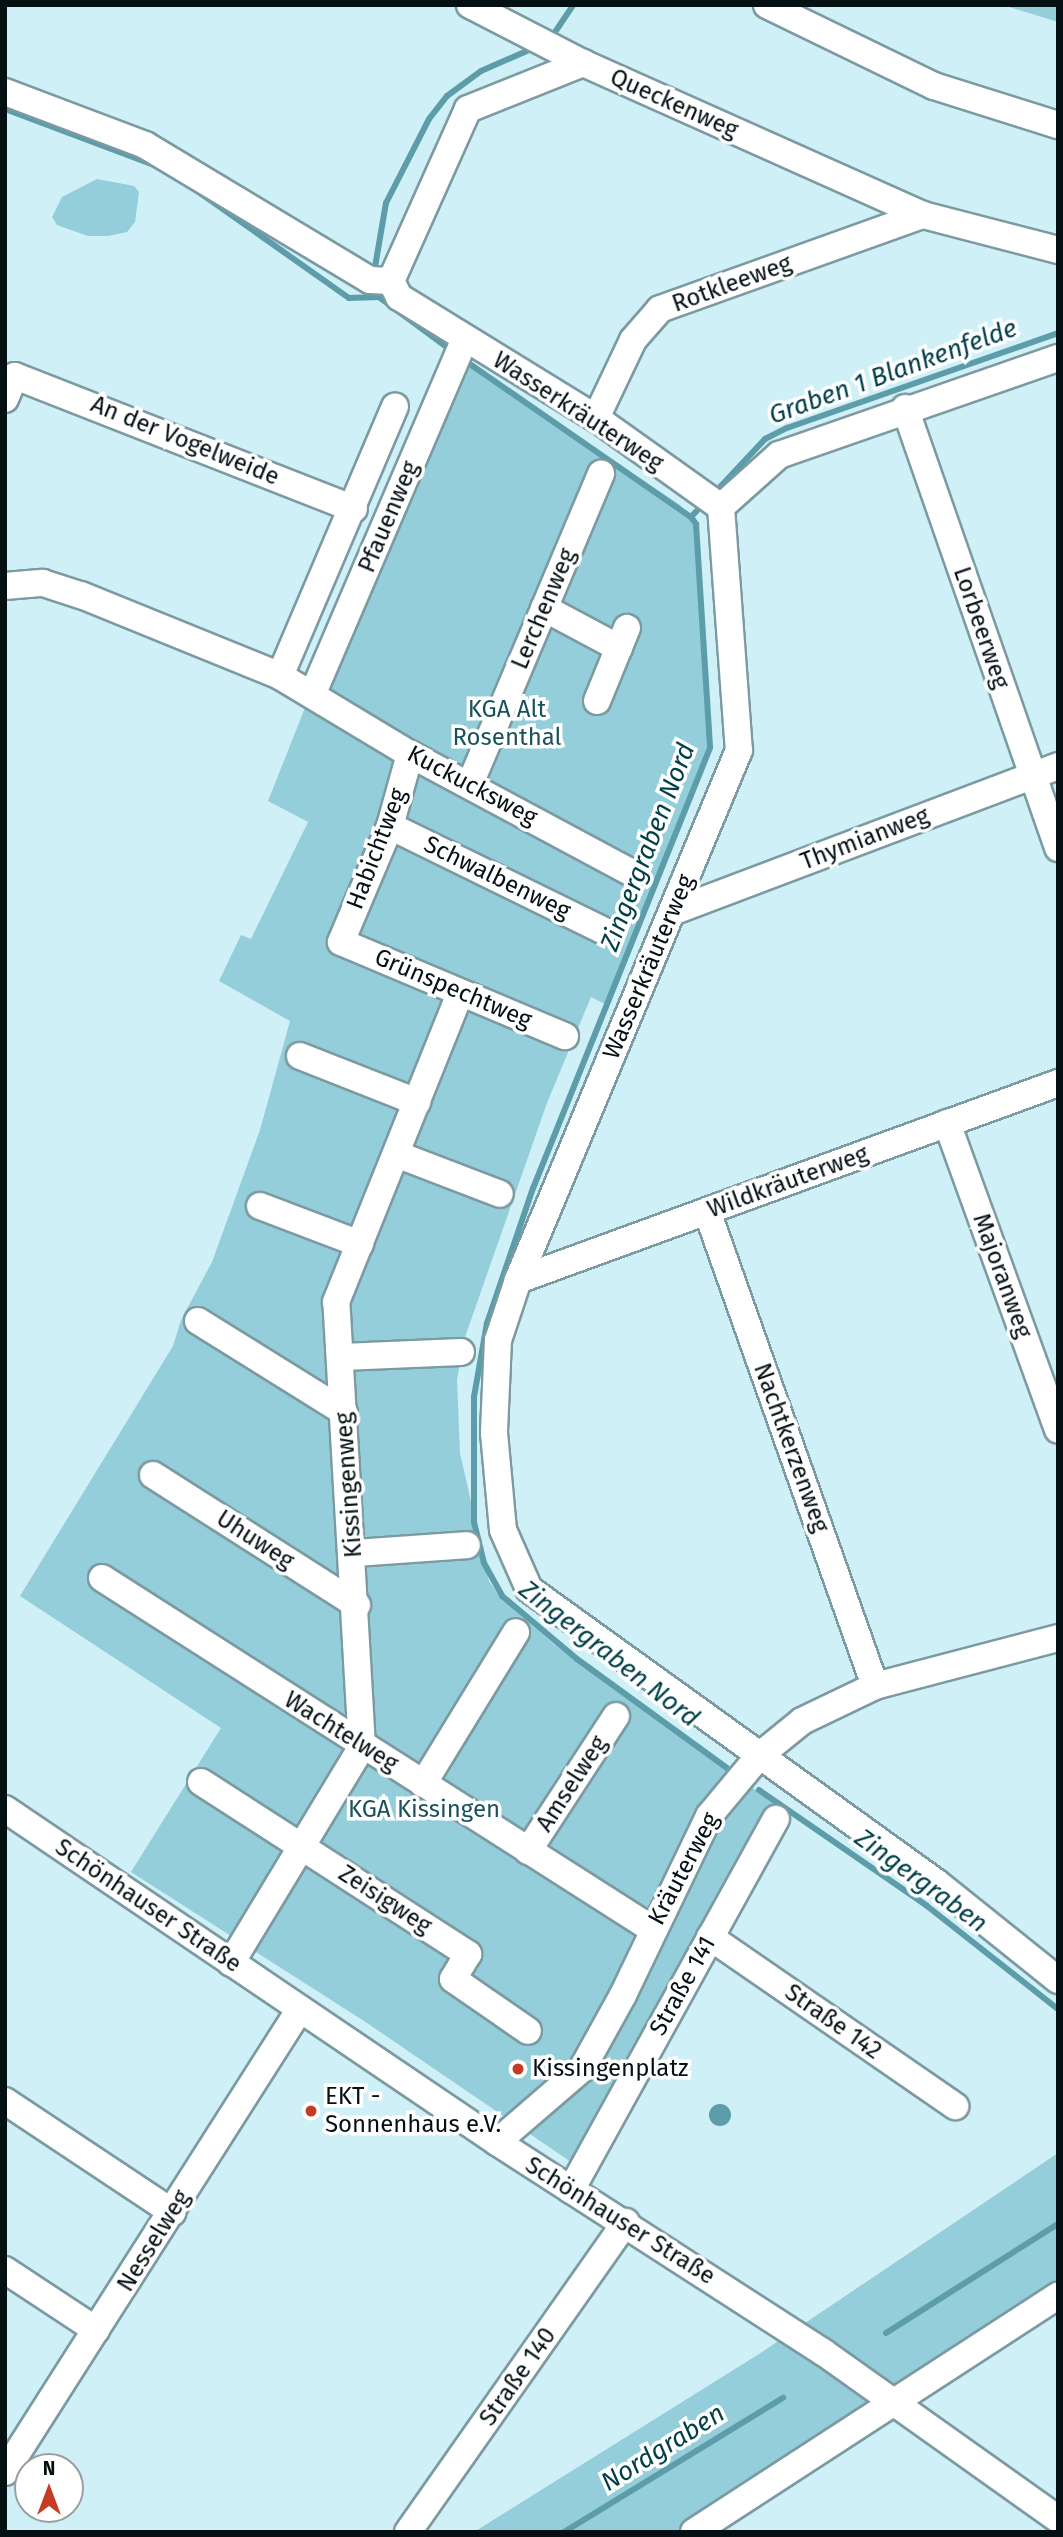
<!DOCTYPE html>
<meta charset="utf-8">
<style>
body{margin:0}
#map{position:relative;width:1063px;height:2537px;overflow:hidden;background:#cff0f6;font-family:"Fira Sans",sans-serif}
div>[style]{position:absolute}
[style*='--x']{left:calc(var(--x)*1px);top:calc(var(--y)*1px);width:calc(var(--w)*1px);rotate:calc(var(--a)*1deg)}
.green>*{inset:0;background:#93ceda}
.water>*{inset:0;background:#5d9daa}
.round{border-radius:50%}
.stream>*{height:6px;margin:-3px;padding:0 3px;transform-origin:3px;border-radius:3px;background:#5d9daa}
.roads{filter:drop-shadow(2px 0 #7c9aa1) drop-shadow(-2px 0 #7c9aa1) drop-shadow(0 2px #7c9aa1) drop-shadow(0 -2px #7c9aa1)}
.minor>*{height:26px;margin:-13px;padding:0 13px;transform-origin:13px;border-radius:13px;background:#fff}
.dots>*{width:19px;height:19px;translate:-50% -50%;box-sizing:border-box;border:4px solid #fff;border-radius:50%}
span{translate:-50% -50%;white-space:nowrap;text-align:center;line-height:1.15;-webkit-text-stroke:7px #fff;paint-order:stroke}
.street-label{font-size:24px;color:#051013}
.park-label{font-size:24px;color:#1a525c}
.poi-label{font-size:24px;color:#051013}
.left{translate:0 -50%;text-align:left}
.water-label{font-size:26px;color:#003e48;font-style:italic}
.frame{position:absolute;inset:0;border:7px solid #051013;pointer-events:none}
.north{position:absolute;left:14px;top:2453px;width:70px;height:70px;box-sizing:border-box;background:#fff;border:2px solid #9b9fa1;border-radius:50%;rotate:0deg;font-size:19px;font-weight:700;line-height:28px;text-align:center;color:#051013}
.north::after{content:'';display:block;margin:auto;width:24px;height:32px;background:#c73b25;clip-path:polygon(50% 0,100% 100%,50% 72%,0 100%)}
</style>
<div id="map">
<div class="green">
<i style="clip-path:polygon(1003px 5px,1058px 5px,1058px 22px)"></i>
<i style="clip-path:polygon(97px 179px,134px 186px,139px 192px,135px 222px,127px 232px,108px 236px,88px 236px,57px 225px,52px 217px,62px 197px)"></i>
<i style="clip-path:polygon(442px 363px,475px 368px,680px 505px,696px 525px,710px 748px,607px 1005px,591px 997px,547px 1103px,464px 1340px,457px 1380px,460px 1453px,489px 1581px,501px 1599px,555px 1645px,775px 1804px,574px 2164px,364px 2021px,131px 1872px,221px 1728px,20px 1596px,173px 1346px,181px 1320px,212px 1262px,260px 1130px,290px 1021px,219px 981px,241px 935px,251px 939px,308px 822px,268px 801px)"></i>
<i style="clip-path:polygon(1058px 2153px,1058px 2296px,683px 2532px,474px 2532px,759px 2354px)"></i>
</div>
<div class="water">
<i class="round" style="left:709px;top:2104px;width:22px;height:22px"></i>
</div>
<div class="stream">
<i style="--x:551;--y:38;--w:40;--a:-56"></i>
<i style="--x:5;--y:109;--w:162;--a:20.6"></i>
<i style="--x:193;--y:188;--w:191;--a:35.2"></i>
<i style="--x:349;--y:298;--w:30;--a:-2"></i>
<i style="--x:374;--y:273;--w:71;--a:-80.3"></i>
<i style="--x:386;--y:203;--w:94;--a:-62.9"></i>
<i style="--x:429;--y:119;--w:29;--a:-52"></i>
<i style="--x:447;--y:96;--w:42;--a:-36.3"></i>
<i style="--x:481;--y:71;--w:60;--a:-23.6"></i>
<i style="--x:376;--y:287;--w:10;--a:73"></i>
<i style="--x:379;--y:297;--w:91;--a:36.5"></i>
<i style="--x:464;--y:360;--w:276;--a:34.7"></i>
<i style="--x:691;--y:517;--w:9;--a:54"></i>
<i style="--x:696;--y:524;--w:224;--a:86.4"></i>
<i style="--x:710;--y:748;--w:474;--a:111.9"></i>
<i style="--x:533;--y:1188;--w:143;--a:108.8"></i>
<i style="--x:487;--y:1323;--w:75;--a:100"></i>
<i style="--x:474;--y:1397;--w:125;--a:90"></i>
<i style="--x:474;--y:1522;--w:42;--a:76.3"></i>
<i style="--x:484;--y:1563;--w:38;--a:61"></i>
<i style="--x:502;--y:1596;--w:98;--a:40"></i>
<i style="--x:577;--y:1659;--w:185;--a:36"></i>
<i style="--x:720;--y:487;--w:66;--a:-46.8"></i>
<i style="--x:765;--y:439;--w:25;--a:-27"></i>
<i style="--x:787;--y:428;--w:287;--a:-19.3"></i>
<i style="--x:691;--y:517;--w:16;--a:-47"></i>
<i style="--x:759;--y:1790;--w:204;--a:34.6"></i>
<i style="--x:927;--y:1906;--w:167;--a:38.2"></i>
<i style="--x:886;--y:2333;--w:204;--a:-32.4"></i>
<i style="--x:564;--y:2532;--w:257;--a:-31.5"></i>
</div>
<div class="roads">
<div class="minor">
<i style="--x:470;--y:5;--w:127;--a:27.2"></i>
<i style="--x:583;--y:63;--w:372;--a:24.1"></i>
<i style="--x:923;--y:215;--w:139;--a:14.5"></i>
<i style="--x:767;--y:5;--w:186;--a:25.9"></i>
<i style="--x:934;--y:86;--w:130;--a:17.5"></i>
<i style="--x:5;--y:92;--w:150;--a:20.7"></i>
<i style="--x:145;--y:145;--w:262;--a:31"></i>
<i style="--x:370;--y:280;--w:21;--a:3"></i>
<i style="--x:391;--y:281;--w:18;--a:63"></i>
<i style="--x:399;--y:297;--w:231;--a:31.6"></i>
<i style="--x:596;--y:418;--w:153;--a:35.5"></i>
<i style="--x:721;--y:507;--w:244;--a:85.8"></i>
<i style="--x:739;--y:750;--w:574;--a:112.64"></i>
<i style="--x:518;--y:1280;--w:63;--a:108.4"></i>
<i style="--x:498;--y:1340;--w:93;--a:92.5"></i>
<i style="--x:494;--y:1433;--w:97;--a:84.7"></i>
<i style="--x:503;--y:1530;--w:64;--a:66.2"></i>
<i style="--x:529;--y:1589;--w:503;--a:35.78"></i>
<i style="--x:937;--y:1883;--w:155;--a:38.7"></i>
<i style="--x:391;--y:281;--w:188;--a:-65.9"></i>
<i style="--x:468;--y:109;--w:124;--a:-21.8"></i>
<i style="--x:5;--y:399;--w:25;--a:-67"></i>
<i style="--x:15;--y:376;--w:364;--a:21.4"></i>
<i style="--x:905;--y:408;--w:466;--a:70.8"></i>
<i style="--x:596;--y:418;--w:86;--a:-64.6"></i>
<i style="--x:633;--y:340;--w:41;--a:-48.9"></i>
<i style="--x:660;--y:309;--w:279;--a:-19.7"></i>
<i style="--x:721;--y:507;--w:78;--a:-41.9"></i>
<i style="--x:779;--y:455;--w:295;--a:-19.2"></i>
<i style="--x:5;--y:586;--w:38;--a:-5"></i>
<i style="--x:43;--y:583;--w:40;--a:18"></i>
<i style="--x:81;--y:595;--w:215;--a:22.1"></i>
<i style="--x:280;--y:676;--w:152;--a:31"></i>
<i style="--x:410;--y:754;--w:254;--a:28.2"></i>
<i style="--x:544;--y:608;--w:85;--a:28.1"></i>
<i style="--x:280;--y:676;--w:293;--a:-66.9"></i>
<i style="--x:313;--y:693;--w:384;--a:-66.8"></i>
<i style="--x:597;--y:701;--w:79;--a:-67.7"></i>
<i style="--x:410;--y:754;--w:75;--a:105.5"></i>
<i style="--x:390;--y:826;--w:126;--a:112.9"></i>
<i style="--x:341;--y:942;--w:243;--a:22.8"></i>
<i style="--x:470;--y:784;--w:337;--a:-67.1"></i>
<i style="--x:390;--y:826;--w:238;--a:26.1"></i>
<i style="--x:672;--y:912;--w:413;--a:-20.7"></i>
<i style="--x:300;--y:1056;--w:126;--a:21.5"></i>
<i style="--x:947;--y:1123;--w:326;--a:70.1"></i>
<i style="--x:396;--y:1154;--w:111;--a:21"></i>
<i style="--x:260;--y:1206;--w:107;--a:20.8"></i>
<i style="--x:707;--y:1211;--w:504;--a:70.52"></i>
<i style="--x:518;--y:1280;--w:575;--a:-20.04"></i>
<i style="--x:198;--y:1321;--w:172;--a:31.9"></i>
<i style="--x:342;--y:1357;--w:119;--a:-2.4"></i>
<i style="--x:153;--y:1475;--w:242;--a:32.5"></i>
<i style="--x:354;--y:1553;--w:113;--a:-4"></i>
<i style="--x:102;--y:1578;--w:652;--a:32.55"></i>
<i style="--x:201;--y:1782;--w:318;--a:32.8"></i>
<i style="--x:468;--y:1954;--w:29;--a:121"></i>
<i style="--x:453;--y:1979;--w:91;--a:34.7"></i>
<i style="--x:423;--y:1784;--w:178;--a:-58.5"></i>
<i style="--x:5;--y:1809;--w:594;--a:34.09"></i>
<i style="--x:497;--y:2142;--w:388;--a:32.8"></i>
<i style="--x:823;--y:2352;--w:288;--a:35.4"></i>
<i style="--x:528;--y:1851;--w:161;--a:-56.9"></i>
<i style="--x:710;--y:1937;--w:298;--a:34.6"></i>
<i style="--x:231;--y:1963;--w:253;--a:-58.8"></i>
<i style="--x:362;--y:1747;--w:446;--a:-93.3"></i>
<i style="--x:336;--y:1302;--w:333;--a:-68.1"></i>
<i style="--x:5;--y:2101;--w:201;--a:33.6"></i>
<i style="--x:497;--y:2142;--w:112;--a:-40.7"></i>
<i style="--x:582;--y:2069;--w:85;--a:-61"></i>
<i style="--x:623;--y:1995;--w:199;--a:-64.3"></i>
<i style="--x:709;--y:1816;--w:78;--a:-50.2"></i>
<i style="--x:759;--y:1756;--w:55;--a:-39.1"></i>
<i style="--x:802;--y:1721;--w:81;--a:-25.6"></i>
<i style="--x:875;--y:1686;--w:189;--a:-14.7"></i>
<i style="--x:571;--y:2190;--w:424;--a:-61.1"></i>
<i style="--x:5;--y:2270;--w:109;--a:33.4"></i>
<i style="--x:5;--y:2472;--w:549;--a:-57.5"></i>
<i style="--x:408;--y:2532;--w:379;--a:-54.9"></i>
<i style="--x:694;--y:2532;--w:434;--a:-33"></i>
</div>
</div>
<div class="dots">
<i style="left:518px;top:2069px;background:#c73b25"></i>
<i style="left:311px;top:2111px;background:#c73b25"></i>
</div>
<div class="street-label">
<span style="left:674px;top:104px;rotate:24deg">Queckenweg</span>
<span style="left:732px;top:284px;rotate:-20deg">Rotkleeweg</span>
<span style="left:578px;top:412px;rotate:33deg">Wasserkräuterweg</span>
<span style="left:185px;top:441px;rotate:22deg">An der Vogelweide</span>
<span style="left:389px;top:517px;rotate:-67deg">Pfauenweg</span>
<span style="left:544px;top:609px;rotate:-67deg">Lerchenweg</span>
<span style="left:981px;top:628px;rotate:71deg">Lorbeerweg</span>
<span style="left:472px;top:786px;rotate:28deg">Kuckucksweg</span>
<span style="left:865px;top:839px;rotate:-21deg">Thymianweg</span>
<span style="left:377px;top:849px;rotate:-69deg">Habichtweg</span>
<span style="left:497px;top:878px;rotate:26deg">Schwalbenweg</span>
<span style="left:649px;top:967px;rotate:-67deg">Wasserkräuterweg</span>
<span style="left:453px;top:989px;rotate:23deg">Grünspechtweg</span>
<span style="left:788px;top:1182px;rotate:-20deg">Wildkräuterweg</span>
<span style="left:1002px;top:1276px;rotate:70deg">Majoranweg</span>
<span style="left:791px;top:1448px;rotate:70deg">Nachtkerzenweg</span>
<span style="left:349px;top:1485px;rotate:-94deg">Kissingenweg</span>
<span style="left:255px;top:1540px;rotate:33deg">Uhuweg</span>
<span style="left:341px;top:1732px;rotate:32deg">Wachtelweg</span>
<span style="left:572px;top:1784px;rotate:-57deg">Amselweg</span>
<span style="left:684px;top:1869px;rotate:-62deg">Kräuterweg</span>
<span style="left:385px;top:1900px;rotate:33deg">Zeisigweg</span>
<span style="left:148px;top:1906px;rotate:34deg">Schönhauser Straße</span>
<span style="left:683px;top:1986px;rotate:-61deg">Straße 141</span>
<span style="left:833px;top:2022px;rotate:35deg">Straße 142</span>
<span style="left:620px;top:2221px;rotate:32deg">Schönhauser Straße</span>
<span style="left:154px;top:2241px;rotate:-58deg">Nesselweg</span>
<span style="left:518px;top:2377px;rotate:-55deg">Straße 140</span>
</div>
<div class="park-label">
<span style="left:507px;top:724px">KGA Alt<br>Rosenthal</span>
<span style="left:424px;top:1810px">KGA Kissingen</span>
</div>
<div class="poi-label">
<span class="left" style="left:532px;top:2069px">Kissingenplatz</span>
<span class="left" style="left:325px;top:2111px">EKT -<br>Sonnenhaus e.V.</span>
</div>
<div class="water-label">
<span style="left:893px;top:372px;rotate:-20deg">Graben 1 Blankenfelde</span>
<span style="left:648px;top:847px;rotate:-69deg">Zingergraben Nord</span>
<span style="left:609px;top:1654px;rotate:38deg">Zingergraben Nord</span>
<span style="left:921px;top:1881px;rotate:36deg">Zingergraben</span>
<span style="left:663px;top:2448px;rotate:-32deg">Nordgraben</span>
</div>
<div class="frame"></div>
<div class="north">N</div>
</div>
